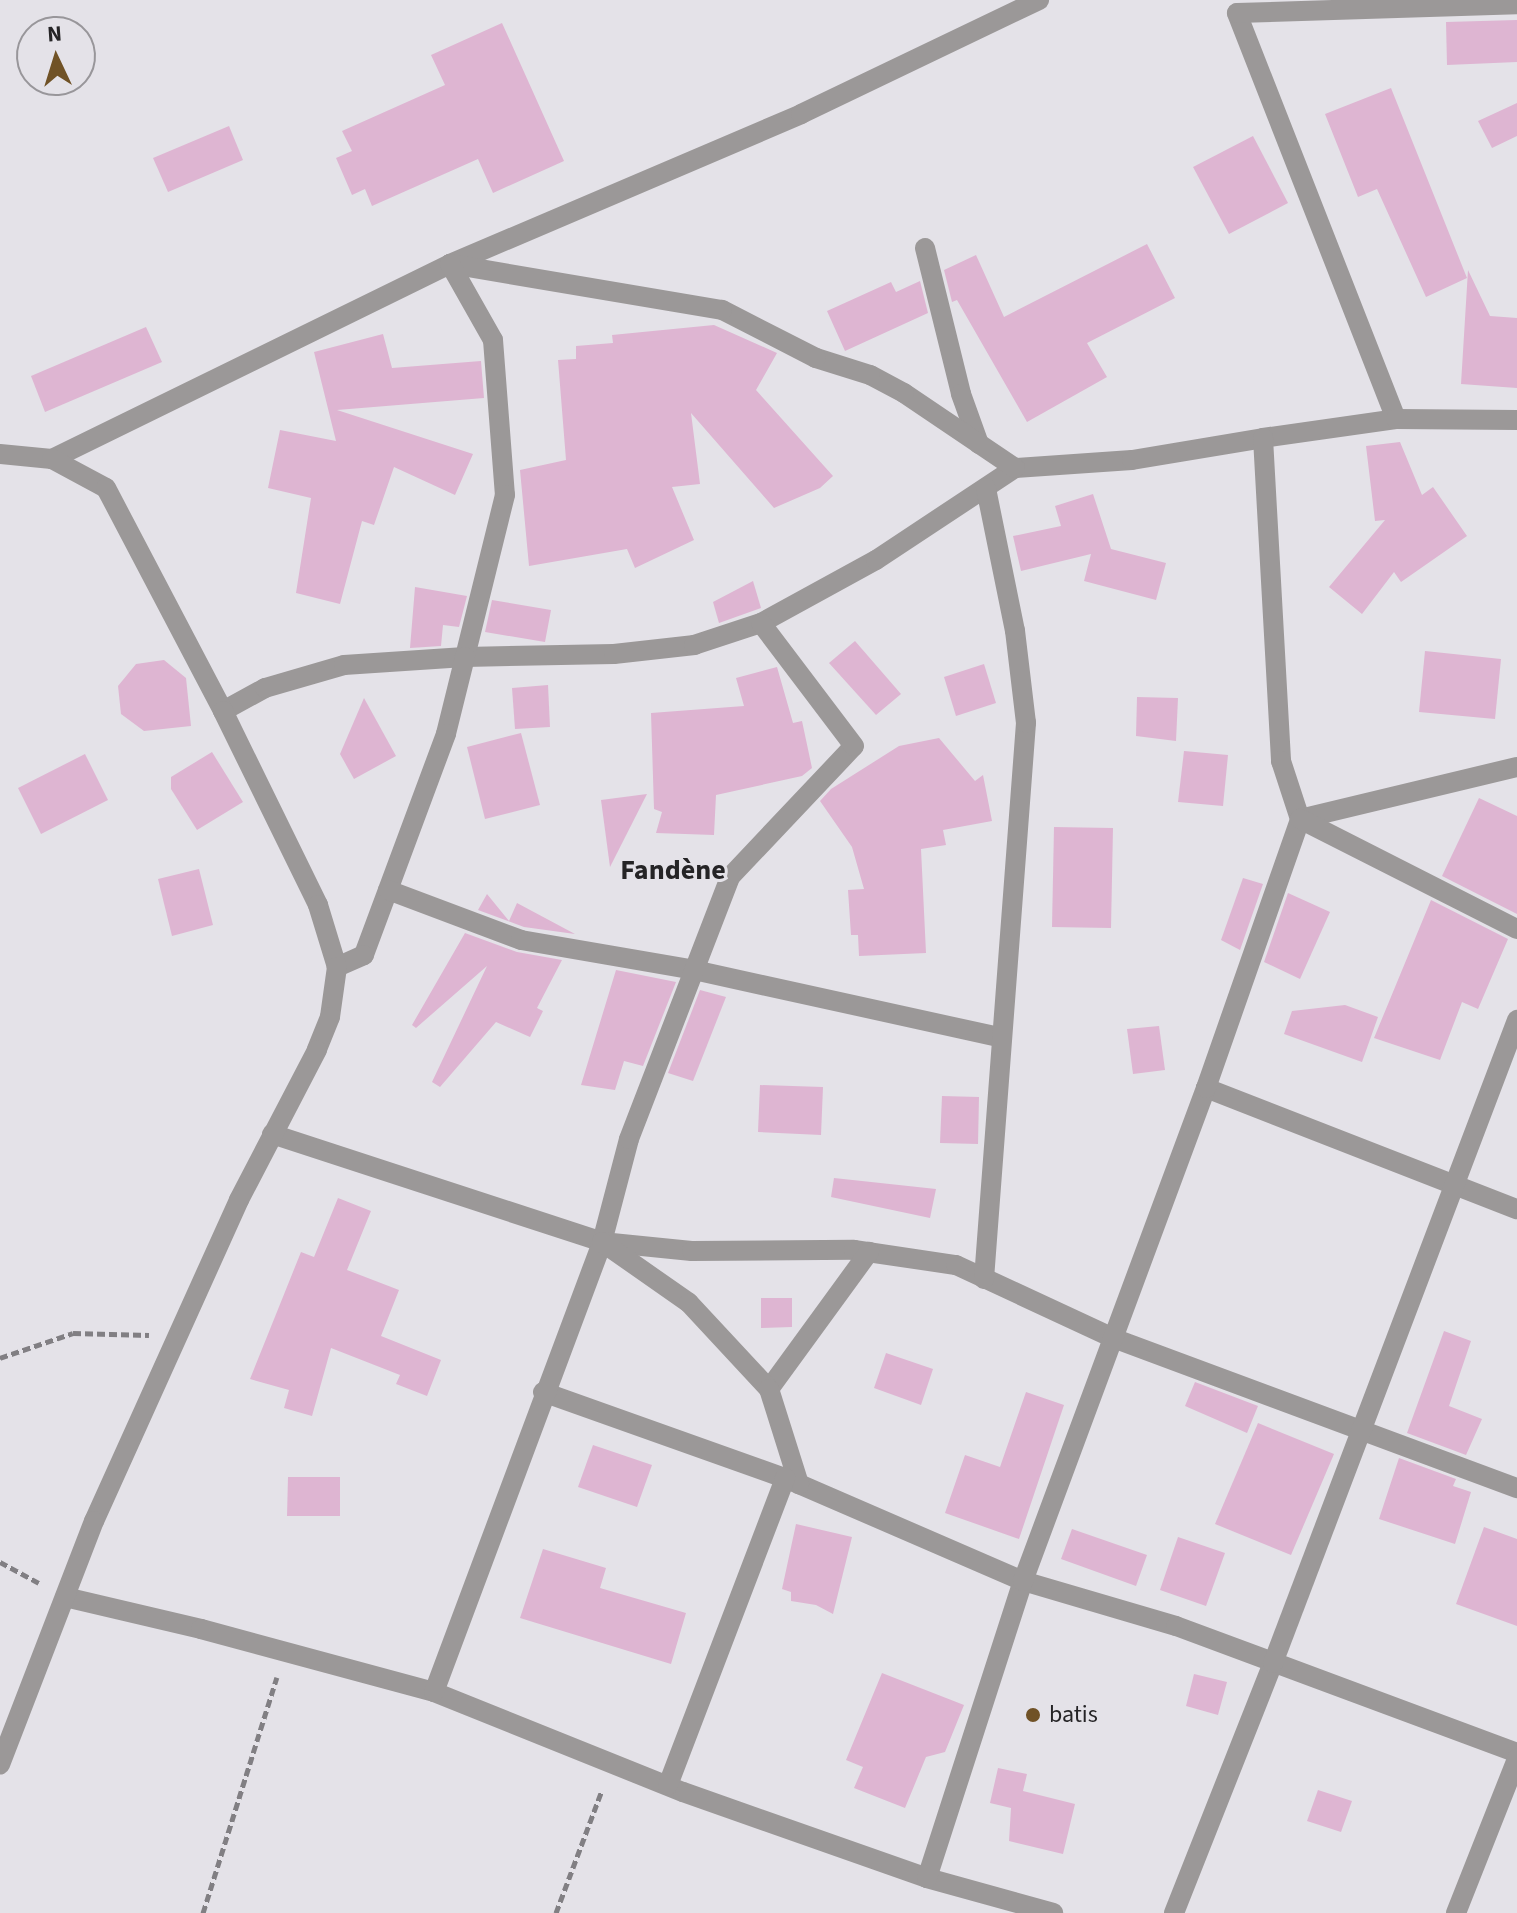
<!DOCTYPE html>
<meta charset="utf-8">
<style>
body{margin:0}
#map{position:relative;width:1517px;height:1913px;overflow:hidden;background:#e4e2e8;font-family:"Source Sans 3",sans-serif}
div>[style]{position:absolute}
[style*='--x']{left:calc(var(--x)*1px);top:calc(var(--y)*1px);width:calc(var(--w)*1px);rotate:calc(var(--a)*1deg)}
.building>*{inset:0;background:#deb5d2}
.path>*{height:5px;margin-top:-2.5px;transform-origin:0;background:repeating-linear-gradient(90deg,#817f83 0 8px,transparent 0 12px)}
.minor>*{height:20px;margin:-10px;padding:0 10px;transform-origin:10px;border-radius:10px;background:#9b9898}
.tertiary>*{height:20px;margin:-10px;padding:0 10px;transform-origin:10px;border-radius:10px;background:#9b9898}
.dots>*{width:22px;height:22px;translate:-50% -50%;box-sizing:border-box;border:4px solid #e4e2e8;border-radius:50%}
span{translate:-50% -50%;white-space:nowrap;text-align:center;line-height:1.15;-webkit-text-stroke:6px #e4e2e8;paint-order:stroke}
.poi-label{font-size:24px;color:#252426}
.left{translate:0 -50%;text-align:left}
.quarter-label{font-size:28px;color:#252426;font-weight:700}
.north{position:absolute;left:16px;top:16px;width:80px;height:80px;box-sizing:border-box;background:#e4e2e8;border:2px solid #98969a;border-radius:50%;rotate:356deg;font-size:22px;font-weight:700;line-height:32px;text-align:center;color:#252426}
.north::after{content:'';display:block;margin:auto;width:28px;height:36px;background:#705226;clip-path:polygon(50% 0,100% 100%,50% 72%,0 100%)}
</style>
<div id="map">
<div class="building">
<i style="clip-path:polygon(1517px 20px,1517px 62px,1447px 65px,1446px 22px)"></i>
<i style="clip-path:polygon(502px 23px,564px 161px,493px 193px,478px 159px,372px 206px,365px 189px,352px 195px,336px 158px,352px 151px,342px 131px,445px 85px,431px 55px)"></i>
<i style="clip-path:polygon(1391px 88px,1467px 278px,1426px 297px,1377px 189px,1358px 197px,1325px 114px)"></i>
<i style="clip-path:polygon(1517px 103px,1517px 136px,1492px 148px,1478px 121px)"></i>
<i style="clip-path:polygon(229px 126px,243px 160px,168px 192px,153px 158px)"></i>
<i style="clip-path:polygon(1253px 136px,1288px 203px,1229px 234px,1193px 167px)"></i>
<i style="clip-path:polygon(1147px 244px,1175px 298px,1087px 343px,1107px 377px,1027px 422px,957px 300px,952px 302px,944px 270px,976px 255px,1004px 317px)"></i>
<i style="clip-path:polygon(1468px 270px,1490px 316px,1517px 318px,1517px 388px,1461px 384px)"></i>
<i style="clip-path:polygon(920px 281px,928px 313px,845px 351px,827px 311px,891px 282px,896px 292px)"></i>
<i style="clip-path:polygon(714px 325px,777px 353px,756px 390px,833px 476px,820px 488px,774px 508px,691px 413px,700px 484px,672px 487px,694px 540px,635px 568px,627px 549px,529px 566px,520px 470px,566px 460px,558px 360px,576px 359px,576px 346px,613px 343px,612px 335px)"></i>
<i style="clip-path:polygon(146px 327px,162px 362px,45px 412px,31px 376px)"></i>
<i style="clip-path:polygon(383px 334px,392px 368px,481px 361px,484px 398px,337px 410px,473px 454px,455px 495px,394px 467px,374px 525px,362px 521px,340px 604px,296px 593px,311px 498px,268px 488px,280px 430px,336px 441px,314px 352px)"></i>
<i style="clip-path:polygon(1400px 442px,1422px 495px,1433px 487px,1467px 536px,1401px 582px,1394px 572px,1362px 614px,1329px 587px,1385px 520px,1375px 521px,1366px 446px)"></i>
<i style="clip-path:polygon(1093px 494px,1111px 549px,1166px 563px,1156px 600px,1084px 581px,1091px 554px,1021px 571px,1013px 536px,1061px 526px,1055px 506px)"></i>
<i style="clip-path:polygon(753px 581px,761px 608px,719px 623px,713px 602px)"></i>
<i style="clip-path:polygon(415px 587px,467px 596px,459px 627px,443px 625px,441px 646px,410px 648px)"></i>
<i style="clip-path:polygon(492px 600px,551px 610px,545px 642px,485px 632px)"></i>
<i style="clip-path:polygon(855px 641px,901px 694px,876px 715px,829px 663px)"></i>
<i style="clip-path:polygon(1425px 651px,1501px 659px,1495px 719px,1419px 712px)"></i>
<i style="clip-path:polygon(164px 660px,186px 678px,191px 726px,144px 731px,121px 714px,118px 686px,136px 664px)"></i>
<i style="clip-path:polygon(984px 664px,996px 703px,956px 716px,944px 677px)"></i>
<i style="clip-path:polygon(777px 667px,793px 723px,802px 721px,812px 768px,802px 776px,716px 795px,714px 835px,656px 833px,662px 812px,654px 809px,651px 713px,744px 706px,736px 678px)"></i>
<i style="clip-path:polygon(548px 685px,550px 727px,515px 729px,512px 688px)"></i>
<i style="clip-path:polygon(1137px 697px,1178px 698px,1176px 741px,1136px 736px)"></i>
<i style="clip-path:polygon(364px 698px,396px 756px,354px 779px,340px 754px)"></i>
<i style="clip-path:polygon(521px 733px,540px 805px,485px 819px,467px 747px)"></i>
<i style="clip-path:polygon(939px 738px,975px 781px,983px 775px,992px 821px,943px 830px,946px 845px,921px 849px,926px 953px,859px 956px,858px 935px,851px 935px,848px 890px,864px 889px,852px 847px,820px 801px,831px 789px,899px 746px)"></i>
<i style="clip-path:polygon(1184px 751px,1228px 755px,1223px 806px,1178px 802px)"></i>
<i style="clip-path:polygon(212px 752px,243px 802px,197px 830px,171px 789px,171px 777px)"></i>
<i style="clip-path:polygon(85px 754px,108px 800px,41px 834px,18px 788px)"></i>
<i style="clip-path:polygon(647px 794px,610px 867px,601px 800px)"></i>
<i style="clip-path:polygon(1479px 798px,1517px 816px,1517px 914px,1442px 876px)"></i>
<i style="clip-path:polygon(1054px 827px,1113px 828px,1111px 928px,1052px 927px)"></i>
<i style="clip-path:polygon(199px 869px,213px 925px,172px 936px,158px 879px)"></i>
<i style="clip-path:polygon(1243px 878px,1263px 884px,1240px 950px,1221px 940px)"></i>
<i style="clip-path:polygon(1288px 893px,1330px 912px,1300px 979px,1264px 962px)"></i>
<i style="clip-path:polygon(487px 894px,509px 921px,517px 903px,575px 934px,524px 927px,478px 910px)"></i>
<i style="clip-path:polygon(1431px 900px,1508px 939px,1478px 1009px,1462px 1002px,1440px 1060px,1374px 1038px)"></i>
<i style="clip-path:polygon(465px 933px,517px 952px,562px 960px,537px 1008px,543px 1011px,530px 1037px,496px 1022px,440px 1087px,432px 1082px,487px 966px,416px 1028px,412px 1025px)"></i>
<i style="clip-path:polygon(616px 970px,676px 982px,643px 1066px,624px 1061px,615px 1090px,581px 1085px)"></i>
<i style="clip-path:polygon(700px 990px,726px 997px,693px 1081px,668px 1073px)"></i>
<i style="clip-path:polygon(1345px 1005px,1378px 1017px,1362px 1062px,1284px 1034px,1292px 1011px)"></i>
<i style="clip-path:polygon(1159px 1026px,1165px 1070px,1133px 1074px,1127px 1029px)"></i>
<i style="clip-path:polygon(760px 1085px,823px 1087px,821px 1135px,758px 1132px)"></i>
<i style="clip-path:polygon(942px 1096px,979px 1097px,978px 1144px,940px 1143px)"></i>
<i style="clip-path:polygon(834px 1178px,936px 1189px,930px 1218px,831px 1197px)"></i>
<i style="clip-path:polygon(338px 1198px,371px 1211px,347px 1270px,399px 1290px,381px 1336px,441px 1360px,427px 1396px,396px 1384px,400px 1375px,331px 1348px,312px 1416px,284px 1408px,289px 1390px,250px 1379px,301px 1252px,314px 1257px)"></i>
<i style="clip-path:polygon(761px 1298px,792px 1298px,792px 1327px,761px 1328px)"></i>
<i style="clip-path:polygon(1444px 1331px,1471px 1341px,1449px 1406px,1482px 1419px,1466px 1455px,1407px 1433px)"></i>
<i style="clip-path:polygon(886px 1353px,933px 1369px,921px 1405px,874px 1388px)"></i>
<i style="clip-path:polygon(1195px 1382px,1258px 1406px,1247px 1433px,1185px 1406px)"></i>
<i style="clip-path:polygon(1026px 1392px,1064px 1405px,1019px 1539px,945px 1513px,965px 1455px,1000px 1467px)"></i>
<i style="clip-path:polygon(1258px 1423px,1334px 1454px,1291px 1555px,1215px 1524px)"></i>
<i style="clip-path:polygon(593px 1445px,652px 1465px,637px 1507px,578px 1487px)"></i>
<i style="clip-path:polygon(1399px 1458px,1456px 1479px,1453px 1486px,1471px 1492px,1455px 1544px,1379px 1519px)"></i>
<i style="clip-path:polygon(288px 1477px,340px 1477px,340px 1516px,287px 1516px)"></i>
<i style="clip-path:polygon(796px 1524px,852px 1537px,833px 1614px,816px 1605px,791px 1601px,791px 1592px,782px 1589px)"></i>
<i style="clip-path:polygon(1484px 1527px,1517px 1539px,1517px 1626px,1456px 1604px)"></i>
<i style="clip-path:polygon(1072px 1529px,1147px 1555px,1136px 1586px,1061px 1559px)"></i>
<i style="clip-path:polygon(1178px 1537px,1225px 1553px,1206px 1606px,1160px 1590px)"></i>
<i style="clip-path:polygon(543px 1549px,606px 1568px,600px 1588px,686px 1613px,671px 1664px,520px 1618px)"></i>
<i style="clip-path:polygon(882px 1673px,964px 1705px,945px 1752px,926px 1757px,905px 1808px,854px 1788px,863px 1767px,846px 1760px)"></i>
<i style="clip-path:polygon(1194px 1674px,1227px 1682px,1218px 1715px,1186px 1706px)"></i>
<i style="clip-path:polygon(998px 1768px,1027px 1774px,1023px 1791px,1075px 1804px,1063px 1854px,1009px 1841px,1011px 1808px,990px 1803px)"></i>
<i style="clip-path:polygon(1318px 1790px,1352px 1801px,1341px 1832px,1307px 1821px)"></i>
</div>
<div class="path">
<i style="--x:0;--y:1358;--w:77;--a:-18.9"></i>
<i style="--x:73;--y:1333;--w:76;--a:1.5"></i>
<i style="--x:0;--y:1562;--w:44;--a:28.3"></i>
<i style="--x:203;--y:1913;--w:247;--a:-72.6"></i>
<i style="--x:556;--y:1913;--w:131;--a:-69.5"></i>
</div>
<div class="minor">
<i style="--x:925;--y:248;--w:150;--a:76.1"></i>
<i style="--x:961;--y:394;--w:53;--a:70.2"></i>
<i style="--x:1396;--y:419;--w:436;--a:-111.4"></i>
<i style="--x:1237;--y:13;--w:280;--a:-1.8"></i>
<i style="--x:1263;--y:438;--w:134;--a:-8.1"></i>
<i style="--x:1396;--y:419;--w:121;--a:0.5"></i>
<i style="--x:52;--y:459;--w:443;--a:-26.1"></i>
<i style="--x:450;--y:264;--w:382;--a:-23.1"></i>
<i style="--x:801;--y:114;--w:264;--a:-25.6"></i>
<i style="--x:1015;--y:468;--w:117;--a:-3.9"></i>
<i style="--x:1132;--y:460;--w:133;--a:-9.5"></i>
<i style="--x:1263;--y:438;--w:324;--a:86.8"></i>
<i style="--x:1281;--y:761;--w:61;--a:71.9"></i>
<i style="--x:1300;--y:819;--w:223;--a:-13.5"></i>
<i style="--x:223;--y:711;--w:48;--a:-28.7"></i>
<i style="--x:265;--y:688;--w:82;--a:-16.2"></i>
<i style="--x:344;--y:665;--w:121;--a:-3.8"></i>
<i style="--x:465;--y:657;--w:149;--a:-1.2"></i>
<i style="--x:614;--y:654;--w:81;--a:-6.4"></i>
<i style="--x:694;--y:645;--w:71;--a:-18.2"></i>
<i style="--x:761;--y:623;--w:131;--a:-28.7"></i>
<i style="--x:876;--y:560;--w:167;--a:-33.5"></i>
<i style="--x:1015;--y:468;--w:134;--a:-146"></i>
<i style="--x:904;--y:393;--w:38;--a:-152"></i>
<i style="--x:870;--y:375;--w:57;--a:-162.5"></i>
<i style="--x:816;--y:358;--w:106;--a:-152.9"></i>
<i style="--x:722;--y:310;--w:276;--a:-170.4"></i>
<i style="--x:450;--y:264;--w:87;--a:60.5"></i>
<i style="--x:493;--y:340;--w:155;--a:85.6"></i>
<i style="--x:505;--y:495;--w:167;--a:103.9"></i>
<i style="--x:465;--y:657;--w:79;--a:103.9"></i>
<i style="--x:446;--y:734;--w:236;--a:110.4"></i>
<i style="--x:364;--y:955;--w:30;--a:156"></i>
<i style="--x:388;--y:890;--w:142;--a:20.6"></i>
<i style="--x:521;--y:940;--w:176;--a:9.8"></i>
<i style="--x:694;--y:970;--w:315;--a:12.4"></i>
<i style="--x:1206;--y:1088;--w:334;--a:21.3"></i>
<i style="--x:272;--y:1134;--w:347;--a:18.1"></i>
<i style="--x:602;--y:1242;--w:106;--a:-75.3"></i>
<i style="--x:629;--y:1139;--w:281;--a:-68.9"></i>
<i style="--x:730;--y:877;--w:180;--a:-46.6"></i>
<i style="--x:854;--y:746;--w:154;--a:-127.1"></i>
<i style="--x:602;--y:1242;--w:90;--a:5.7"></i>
<i style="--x:692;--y:1251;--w:162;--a:-0.4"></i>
<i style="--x:854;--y:1250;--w:103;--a:8.4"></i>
<i style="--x:956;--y:1265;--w:173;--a:24.9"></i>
<i style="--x:1113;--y:1338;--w:431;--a:20.4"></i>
<i style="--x:984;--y:1279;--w:558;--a:-85.68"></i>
<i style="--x:1026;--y:723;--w:93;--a:-96.8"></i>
<i style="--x:1015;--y:631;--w:146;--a:-101.5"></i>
<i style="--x:769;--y:1389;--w:170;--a:-53.9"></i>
<i style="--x:543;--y:1392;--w:257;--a:19.6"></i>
<i style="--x:785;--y:1478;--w:259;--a:23.4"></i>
<i style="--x:1023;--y:1581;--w:159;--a:16.4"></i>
<i style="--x:1176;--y:1626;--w:364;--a:20.4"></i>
<i style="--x:65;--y:1597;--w:140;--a:13.2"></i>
<i style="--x:201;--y:1629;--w:241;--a:15.1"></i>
<i style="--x:434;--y:1692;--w:268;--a:21.9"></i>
<i style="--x:683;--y:1792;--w:259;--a:19.4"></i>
<i style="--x:927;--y:1878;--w:131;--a:15.5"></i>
<i style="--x:434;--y:1692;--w:480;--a:-69.5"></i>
<i style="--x:602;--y:1242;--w:106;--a:35"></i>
<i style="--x:689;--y:1303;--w:117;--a:47.1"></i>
<i style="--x:769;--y:1389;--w:100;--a:72.5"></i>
<i style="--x:668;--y:1785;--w:329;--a:-69.1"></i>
<i style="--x:927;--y:1878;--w:312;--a:-72.1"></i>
<i style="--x:1023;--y:1581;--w:526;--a:-69.64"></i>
<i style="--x:1206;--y:1088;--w:285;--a:-70.7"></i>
<i style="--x:1300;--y:819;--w:243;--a:26.9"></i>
<i style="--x:1174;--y:1913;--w:269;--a:-68.4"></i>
<i style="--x:1273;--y:1663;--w:688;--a:-69.22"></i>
<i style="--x:1456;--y:1913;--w:166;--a:-68.4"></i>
</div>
<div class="tertiary">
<i style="--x:0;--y:454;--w:52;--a:5.5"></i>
<i style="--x:52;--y:459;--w:61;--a:28.2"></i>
<i style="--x:106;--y:488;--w:252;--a:62.3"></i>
<i style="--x:223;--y:711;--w:216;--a:63.9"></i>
<i style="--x:318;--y:905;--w:65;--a:73"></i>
<i style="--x:337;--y:967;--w:50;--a:98"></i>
<i style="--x:330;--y:1017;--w:35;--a:112"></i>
<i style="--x:317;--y:1050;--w:169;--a:117.5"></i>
<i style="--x:239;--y:1200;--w:352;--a:114.3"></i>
<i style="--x:94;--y:1521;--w:261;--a:111.1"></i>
</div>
<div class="dots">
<i style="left:1033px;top:1715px;background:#705226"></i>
</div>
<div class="poi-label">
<span class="left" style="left:1049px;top:1715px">batis</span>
</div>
<div class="quarter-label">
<span style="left:673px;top:870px">Fandène</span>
</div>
<div class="north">N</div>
</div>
